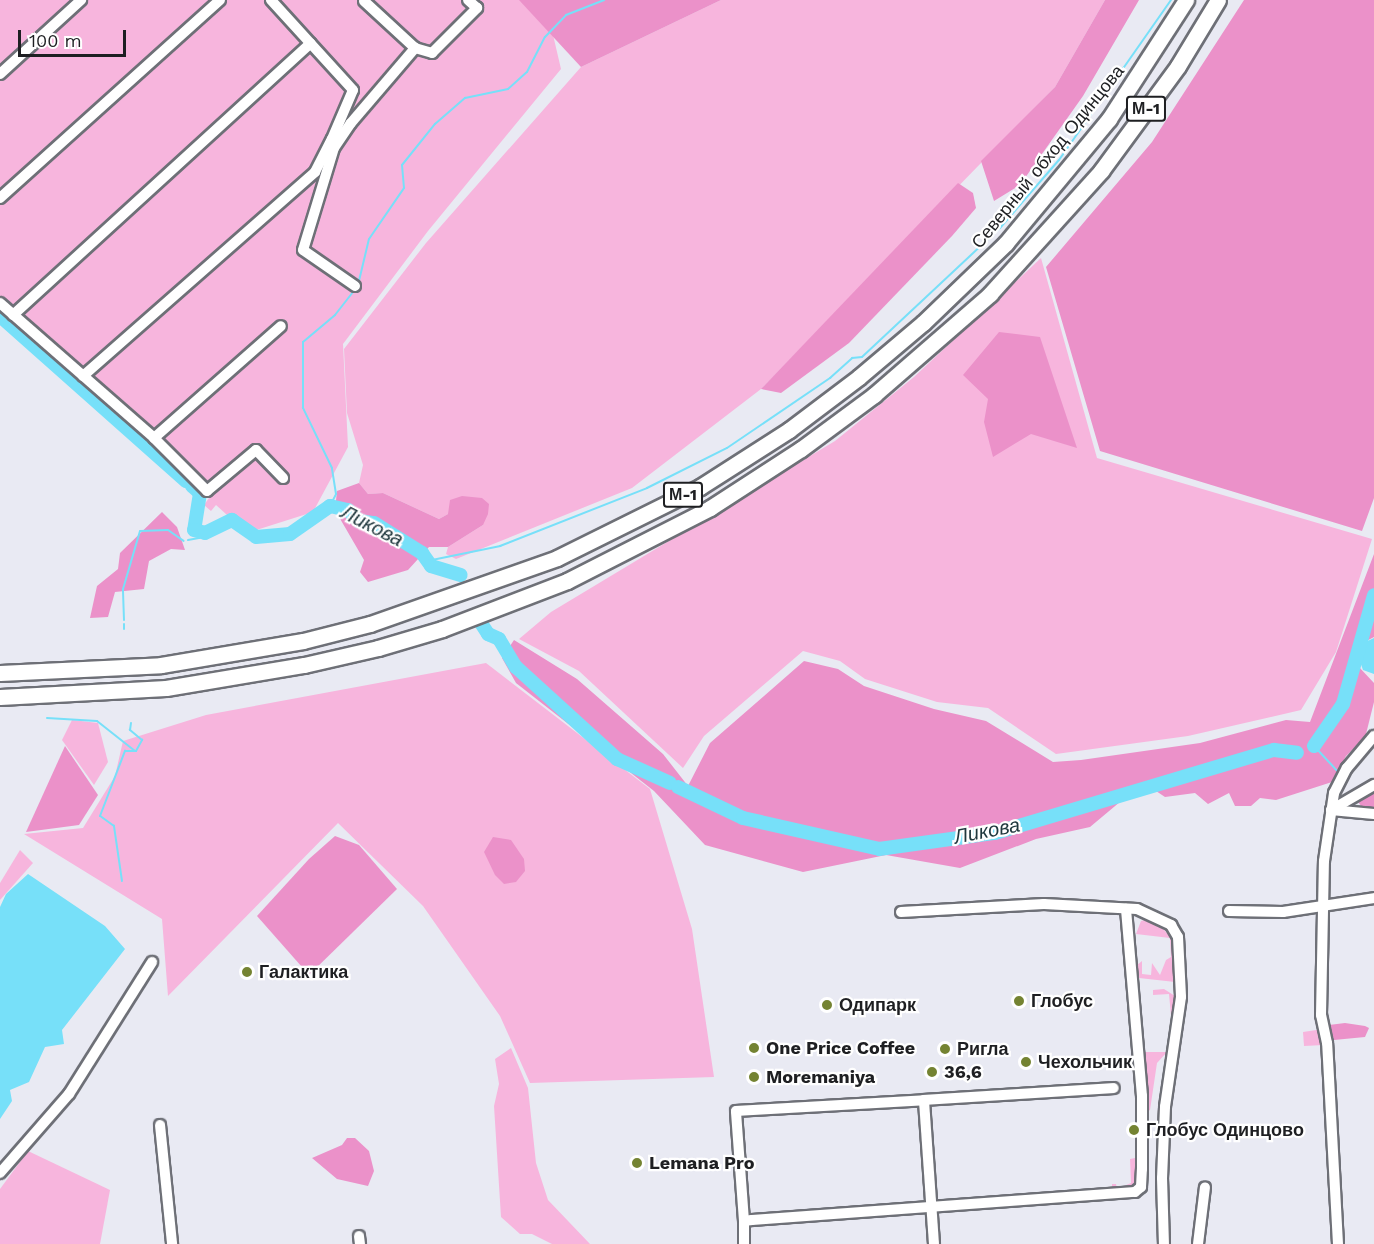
<!DOCTYPE html>
<meta charset="utf-8">
<style>
body{margin:0}
#map{position:relative;width:1374px;height:1244px;overflow:hidden;background:#e9eaf3;font-family:"Work Sans",sans-serif}
div>[style]{position:absolute}
[style*='--x']{left:calc(var(--x)*1px);top:calc(var(--y)*1px);width:calc(var(--w)*1px);rotate:calc(var(--a)*1deg)}
.green>*{inset:0;background:#f7b5dd}
.forest>*{inset:0;background:#eb91c9}
.water>*{inset:0;background:#77e0f9}
.stream>*{height:2px;margin:-1px;padding:0 1px;transform-origin:1px;border-radius:1px;background:#77e0f9}
.river>*{height:14px;margin:-7px;padding:0 7px;transform-origin:7px;border-radius:7px;background:#77e0f9}
.roads{filter:drop-shadow(2px 0 #6e7077) drop-shadow(-2px 0 #6e7077) drop-shadow(0 2px #6e7077) drop-shadow(0 -2px #6e7077)}
.minor>*{height:10px;margin:-5px;padding:0 5px;transform-origin:5px;border-radius:5px;background:#fff}
.highway>*{height:15px;margin:-7.5px;padding:0 7.5px;transform-origin:7.5px;border-radius:7.5px;background:#fff}
.dots>*{width:16px;height:16px;translate:-50% -50%;box-sizing:border-box;border:3px solid #fff;border-radius:50%}
span{translate:-50% -50%;white-space:nowrap;text-align:center;line-height:1.15;-webkit-text-stroke:4.5px #fff;paint-order:stroke}
.shield-label span{padding:2px 4px;background:#fff;border:2px solid;border-radius:4px;-webkit-text-stroke-width:0}
.shield-label{font-size:16px;color:#1e1f22;font-weight:700}
.street-label{font-size:18px;color:#1e1f22}
.poi-label{font-size:18px;color:#1e1f22;font-weight:700}
.left{translate:0 -50%;text-align:left}
.water-label{font-size:20px;color:#20383e;font-style:italic}
.scale{position:absolute;left:18px;top:30px;width:108px;height:27px;box-sizing:border-box;border:3px solid #1e1f22;border-top:0;padding-left:8px;font-size:18px;line-height:21px;white-space:nowrap;color:#1e1f22;-webkit-text-stroke:4px #fff;paint-order:stroke}
</style>
<div id="map">
<div class="green">
<i style="clip-path:polygon(0 0,570px 0,550px 22px,561px 69px,428px 231px,343px 344px,348px 447px,313px 512px,247px 533px,216px 505px,211px 511px,204px 505px,209px 498px,0 308px)"></i>
<i style="clip-path:polygon(721px 0,1105px 0,1055px 87px,761px 389px,632px 488px,456px 559px,446px 554px,448px 547px,483px 525px,448px 514px,439px 519px,383px 493px,368px 494px,359px 483px,363px 465px,347px 413px,344px 349px,426px 243px,581px 67px)"></i>
<i style="clip-path:polygon(1041px 258px,1097px 458px,1372px 539px,1336px 652px,1301px 710px,1188px 736px,1056px 754px,988px 708px,937px 702px,865px 679px,840px 661px,803px 651px,704px 736px,683px 768px,579px 671px,519px 639px,551px 612px,835px 441px,914px 377px)"></i>
<i style="clip-path:polygon(486px 663px,650px 789px,692px 929px,714px 1077px,530px 1083px,500px 1016px,423px 906px,338px 823px,168px 996px,162px 919px,24px 834px,83px 828px,115px 776px,123px 741px,206px 715px)"></i>
<i style="clip-path:polygon(72px 720px,98px 723px,108px 762px,94px 785px,62px 740px)"></i>
<i style="clip-path:polygon(20px 850px,33px 863px,0 900px,0 883px)"></i>
<i style="clip-path:polygon(1148px 919px,1157px 922px,1172px 939px,1175px 982px,1139px 978px,1137px 965px,1142px 961px,1142px 974px,1151px 975px,1152px 963px,1160px 975px,1166px 960px,1171px 957px,1170px 938px,1136px 934px,1141px 921px)"></i>
<i style="clip-path:polygon(1164px 989px,1175px 996px,1172px 1026px,1169px 994px,1153px 995px,1153px 990px)"></i>
<i style="clip-path:polygon(1323px 1029px,1324px 1045px,1304px 1046px,1303px 1032px)"></i>
<i style="clip-path:polygon(511px 1048px,528px 1088px,536px 1163px,548px 1200px,590px 1244px,552px 1244px,532px 1234px,520px 1234px,501px 1217px,494px 1106px,499px 1084px,495px 1059px)"></i>
<i style="clip-path:polygon(1144px 1052px,1167px 1052px,1157px 1063px,1150px 1110px,1147px 1112px)"></i>
<i style="clip-path:polygon(28px 1151px,110px 1190px,100px 1244px,0 1244px,0 1189px)"></i>
<i style="clip-path:polygon(1135px 1158px,1138px 1167px,1135px 1186px,1133px 1189px,1112px 1191px,1112px 1184px,1116px 1184px,1117px 1189px,1131px 1183px,1130px 1159px)"></i>
</div>
<div class="forest">
<i style="clip-path:polygon(519px 0,721px 0,581px 67px)"></i>
<i style="clip-path:polygon(1105px 0,1139px 0,1083px 96px,1020px 185px,994px 201px,981px 161px,1055px 87px)"></i>
<i style="clip-path:polygon(1244px 0,1374px 0,1374px 498px,1362px 531px,1100px 451px,1046px 267px,1152px 142px)"></i>
<i style="clip-path:polygon(958px 183px,973px 193px,976px 208px,952px 236px,849px 343px,781px 393px,761px 389px)"></i>
<i style="clip-path:polygon(999px 332px,1040px 337px,1077px 448px,1031px 434px,993px 457px,984px 422px,988px 399px,963px 375px)"></i>
<i style="clip-path:polygon(359px 483px,368px 494px,383px 493px,439px 519px,448px 514px,450px 500px,462px 496px,482px 498px,489px 504px,488px 514px,483px 525px,448px 547px,429px 547px,408px 570px,368px 582px,360px 572px,364px 560px,335px 510px,337px 491px)"></i>
<i style="clip-path:polygon(162px 512px,177px 527px,185px 550px,171px 549px,149px 561px,144px 589px,115px 592px,108px 617px,90px 618px,97px 586px,118px 569px,120px 553px)"></i>
<i style="clip-path:polygon(1374px 554px,1374px 637px,1353px 648px,1358px 666px,1374px 683px,1374px 702px,1365px 738px,1346px 756px,1332px 782px,1276px 800px,1260px 798px,1251px 806px,1235px 806px,1229px 793px,1208px 804px,1195px 793px,1165px 797px,1153px 789px,1133px 791px,1090px 827px,1036px 839px,960px 868px,886px 855px,803px 872px,705px 845px,654px 791px,516px 683px,502px 658px,514px 640px,577px 679px,663px 754px,688px 786px,710px 743px,804px 661px,838px 669px,864px 686px,934px 709px,986px 721px,1053px 762px,1081px 760px,1200px 743px,1286px 720px,1310px 722px)"></i>
<i style="clip-path:polygon(65px 746px,98px 795px,79px 825px,26px 832px)"></i>
<i style="clip-path:polygon(1374px 789px,1374px 809px,1361px 806px,1356px 799px)"></i>
<i style="clip-path:polygon(335px 836px,359px 845px,397px 889px,309px 975px,257px 916px,309px 859px)"></i>
<i style="clip-path:polygon(493px 837px,511px 840px,524px 859px,525px 871px,516px 882px,504px 884px,495px 875px,484px 852px)"></i>
<i style="clip-path:polygon(1345px 1023px,1365px 1026px,1369px 1028px,1365px 1037px,1334px 1040px,1329px 1025px)"></i>
<i style="clip-path:polygon(347px 1138px,355px 1138px,369px 1151px,374px 1171px,368px 1186px,337px 1179px,312px 1158px,342px 1145px)"></i>
</div>
<div class="water">
<i style="clip-path:polygon(1374px 638px,1374px 674px,1363px 670px,1355px 647px)"></i>
<i style="clip-path:polygon(28px 874px,105px 926px,125px 949px,62px 1030px,64px 1044px,45px 1047px,29px 1082px,10px 1090px,12px 1101px,0 1119px,0 907px,6px 894px)"></i>
</div>
<div class="stream">
<i style="--x:358;--y:285;--w:47;--a:-76.6"></i>
<i style="--x:369;--y:239;--w:62;--a:-55.5"></i>
<i style="--x:404;--y:188;--w:23;--a:-95"></i>
<i style="--x:402;--y:165;--w:53;--a:-51.2"></i>
<i style="--x:435;--y:124;--w:40;--a:-41"></i>
<i style="--x:465;--y:98;--w:44;--a:-11.8"></i>
<i style="--x:508;--y:89;--w:25;--a:-42"></i>
<i style="--x:527;--y:72;--w:39;--a:-63"></i>
<i style="--x:545;--y:37;--w:30;--a:-46"></i>
<i style="--x:566;--y:15;--w:41;--a:-21.5"></i>
<i style="--x:330;--y:506;--w:13;--a:-63"></i>
<i style="--x:336;--y:494;--w:26;--a:-99"></i>
<i style="--x:332;--y:468;--w:67;--a:-115.8"></i>
<i style="--x:303;--y:408;--w:66;--a:-90"></i>
<i style="--x:303;--y:342;--w:42;--a:-40.2"></i>
<i style="--x:335;--y:315;--w:33;--a:-52"></i>
<i style="--x:188;--y:540;--w:11;--a:-10"></i>
<i style="--x:199;--y:538;--w:6;--a:-81"></i>
<i style="--x:427;--y:561;--w:75;--a:-11.6"></i>
<i style="--x:500;--y:546;--w:158;--a:-21.5"></i>
<i style="--x:647;--y:488;--w:89;--a:-26.6"></i>
<i style="--x:727;--y:448;--w:125;--a:-34.2"></i>
<i style="--x:830;--y:378;--w:30;--a:-42"></i>
<i style="--x:852;--y:358;--w:10;--a:-6"></i>
<i style="--x:862;--y:357;--w:189;--a:-43.1"></i>
<i style="--x:1000;--y:228;--w:90;--a:-49.1"></i>
<i style="--x:1059;--y:160;--w:195;--a:-55"></i>
<i style="--x:124;--y:620;--w:31;--a:-92"></i>
<i style="--x:123;--y:589;--w:60;--a:-73.7"></i>
<i style="--x:140;--y:531;--w:28;--a:-2"></i>
<i style="--x:168;--y:530;--w:19;--a:35"></i>
<i style="--x:124;--y:624;--w:5;--a:90"></i>
<i style="--x:47;--y:718;--w:50;--a:3.4"></i>
<i style="--x:97;--y:721;--w:48;--a:38.3"></i>
<i style="--x:1314;--y:746;--w:37;--a:47"></i>
<i style="--x:122;--y:881;--w:56;--a:-98.3"></i>
<i style="--x:114;--y:826;--w:17;--a:-144"></i>
<i style="--x:100;--y:816;--w:70;--a:-69"></i>
<i style="--x:125;--y:751;--w:11;--a:0"></i>
<i style="--x:136;--y:751;--w:13;--a:-61"></i>
<i style="--x:142;--y:740;--w:16;--a:-140"></i>
<i style="--x:130;--y:730;--w:7;--a:-82"></i>
</div>
<div class="river">
<i style="--x:0;--y:316;--w:249;--a:41.6"></i>
<i style="--x:192;--y:486;--w:11;--a:41"></i>
<i style="--x:200;--y:493;--w:37;--a:99"></i>
<i style="--x:194;--y:530;--w:11;--a:15"></i>
<i style="--x:205;--y:533;--w:30;--a:-26"></i>
<i style="--x:232;--y:520;--w:29;--a:35"></i>
<i style="--x:256;--y:537;--w:34;--a:-5"></i>
<i style="--x:290;--y:534;--w:49;--a:-35"></i>
<i style="--x:330;--y:506;--w:18;--a:13"></i>
<i style="--x:348;--y:510;--w:16;--a:45"></i>
<i style="--x:359;--y:521;--w:15;--a:8"></i>
<i style="--x:374;--y:523;--w:57;--a:32"></i>
<i style="--x:422;--y:553;--w:16;--a:55"></i>
<i style="--x:431;--y:566;--w:31;--a:17"></i>
<i style="--x:479;--y:620;--w:17;--a:57"></i>
<i style="--x:488;--y:634;--w:12;--a:24"></i>
<i style="--x:499;--y:639;--w:33;--a:59"></i>
<i style="--x:516;--y:667;--w:137;--a:42.3"></i>
<i style="--x:617;--y:759;--w:58;--a:24.4"></i>
<i style="--x:1314;--y:746;--w:51;--a:-55.4"></i>
<i style="--x:1343;--y:704;--w:113;--a:-74.1"></i>
<i style="--x:678;--y:787;--w:72;--a:25.5"></i>
<i style="--x:743;--y:818;--w:139;--a:12.8"></i>
<i style="--x:879;--y:849;--w:117;--a:-7.9"></i>
<i style="--x:995;--y:833;--w:291;--a:-16.6"></i>
<i style="--x:1274;--y:750;--w:23;--a:7"></i>
</div>
<div class="roads">
<div class="minor">
<i style="--x:364;--y:1;--w:69;--a:42.7"></i>
<i style="--x:415;--y:48;--w:18;--a:16"></i>
<i style="--x:432;--y:53;--w:64;--a:-45"></i>
<i style="--x:477;--y:8;--w:12;--a:-138"></i>
<i style="--x:0;--y:74;--w:110;--a:-42.4"></i>
<i style="--x:0;--y:198;--w:296;--a:-42"></i>
<i style="--x:355;--y:286;--w:63;--a:-145.3"></i>
<i style="--x:303;--y:250;--w:107;--a:-73.1"></i>
<i style="--x:334;--y:148;--w:30;--a:-56"></i>
<i style="--x:351;--y:123;--w:99;--a:-49.5"></i>
<i style="--x:0;--y:303;--w:205;--a:41.2"></i>
<i style="--x:154;--y:438;--w:75;--a:45"></i>
<i style="--x:207;--y:491;--w:64;--a:-39.9"></i>
<i style="--x:256;--y:450;--w:39;--a:46"></i>
<i style="--x:13;--y:315;--w:403;--a:-42.4"></i>
<i style="--x:83;--y:376;--w:309;--a:-41.3"></i>
<i style="--x:315;--y:172;--w:37;--a:-63"></i>
<i style="--x:332;--y:139;--w:53;--a:-66.8"></i>
<i style="--x:353;--y:90;--w:122;--a:-132.3"></i>
<i style="--x:154;--y:438;--w:169;--a:-41.4"></i>
<i style="--x:1331;--y:810;--w:50;--a:-30.2"></i>
<i style="--x:1331;--y:810;--w:43;--a:5.3"></i>
<i style="--x:1229;--y:911;--w:54;--a:1.1"></i>
<i style="--x:1283;--y:912;--w:92;--a:-8.7"></i>
<i style="--x:901;--y:912;--w:143;--a:-3.2"></i>
<i style="--x:1044;--y:904;--w:93;--a:3.1"></i>
<i style="--x:1137;--y:909;--w:38;--a:25"></i>
<i style="--x:1171;--y:925;--w:14;--a:60"></i>
<i style="--x:1178;--y:937;--w:60;--a:87.1"></i>
<i style="--x:1181;--y:997;--w:111;--a:98.3"></i>
<i style="--x:1165;--y:1107;--w:71;--a:92.4"></i>
<i style="--x:1162;--y:1178;--w:66;--a:88.3"></i>
<i style="--x:160;--y:1125;--w:120;--a:84.2"></i>
<i style="--x:0;--y:1173;--w:105;--a:-48.9"></i>
<i style="--x:69;--y:1094;--w:156;--a:-57.8"></i>
<i style="--x:744;--y:1221;--w:110;--a:-94.2"></i>
<i style="--x:736;--y:1111;--w:188;--a:-3.3"></i>
<i style="--x:359;--y:1236;--w:8;--a:83"></i>
<i style="--x:744;--y:1244;--w:23;--a:-90"></i>
<i style="--x:744;--y:1221;--w:8;--a:-7"></i>
<i style="--x:752;--y:1220;--w:384;--a:-4.2"></i>
<i style="--x:1135;--y:1192;--w:8;--a:-40"></i>
<i style="--x:1141;--y:1187;--w:18;--a:-87"></i>
<i style="--x:1142;--y:1169;--w:73;--a:-90"></i>
<i style="--x:1142;--y:1096;--w:188;--a:-94.9"></i>
<i style="--x:934;--y:1244;--w:144;--a:-94"></i>
<i style="--x:924;--y:1100;--w:190;--a:-3.6"></i>
<i style="--x:1198;--y:1244;--w:57;--a:-83"></i>
<i style="--x:1338;--y:1244;--w:201;--a:-93.1"></i>
<i style="--x:1327;--y:1043;--w:29;--a:-102"></i>
<i style="--x:1321;--y:1015;--w:154;--a:-88.9"></i>
<i style="--x:1324;--y:861;--w:69;--a:-81.6"></i>
<i style="--x:1334;--y:793;--w:28;--a:-63"></i>
<i style="--x:1347;--y:768;--w:42;--a:-49.8"></i>
</div>
<div class="highway">
<i style="--x:0;--y:673;--w:161;--a:-2.8"></i>
<i style="--x:161;--y:665;--w:144;--a:-9.6"></i>
<i style="--x:303;--y:641;--w:69;--a:-14.2"></i>
<i style="--x:370;--y:624;--w:198;--a:-19.4"></i>
<i style="--x:557;--y:558;--w:160;--a:-26.4"></i>
<i style="--x:700;--y:487;--w:106;--a:-32.6"></i>
<i style="--x:789;--y:430;--w:88;--a:-37.1"></i>
<i style="--x:859;--y:377;--w:84;--a:-40.2"></i>
<i style="--x:923;--y:323;--w:115;--a:-43.9"></i>
<i style="--x:1006;--y:243;--w:161;--a:-50.3"></i>
<i style="--x:1109;--y:119;--w:142;--a:-57.1"></i>
<i style="--x:0;--y:697;--w:166;--a:-3.1"></i>
<i style="--x:166;--y:688;--w:140;--a:-9.5"></i>
<i style="--x:304;--y:665;--w:76;--a:-12.9"></i>
<i style="--x:378;--y:648;--w:67;--a:-16.5"></i>
<i style="--x:442;--y:629;--w:134;--a:-21"></i>
<i style="--x:567;--y:581;--w:161;--a:-27"></i>
<i style="--x:710;--y:508;--w:108;--a:-33"></i>
<i style="--x:801;--y:449;--w:91;--a:-36.5"></i>
<i style="--x:874;--y:395;--w:154;--a:-41"></i>
<i style="--x:990;--y:294;--w:166;--a:-47.9"></i>
<i style="--x:1101;--y:171;--w:130;--a:-53.7"></i>
<i style="--x:1178;--y:66;--w:77;--a:-58.8"></i>
</div>
</div>
<div class="dots">
<i style="left:247px;top:972px;background:#748332"></i>
<i style="left:1019px;top:1001px;background:#748332"></i>
<i style="left:827px;top:1005px;background:#748332"></i>
<i style="left:754px;top:1048px;background:#748332"></i>
<i style="left:945px;top:1049px;background:#748332"></i>
<i style="left:1026px;top:1062px;background:#748332"></i>
<i style="left:932px;top:1072px;background:#748332"></i>
<i style="left:754px;top:1077px;background:#748332"></i>
<i style="left:1134px;top:1130px;background:#748332"></i>
<i style="left:637px;top:1163px;background:#748332"></i>
</div>
<div class="shield-label">
<span style="left:1146px;top:109px">М-1</span>
<span style="left:683px;top:495px">М-1</span>
</div>
<div class="street-label">
<span style="left:1048px;top:157px;rotate:-51deg">Северный обход Одинцова</span>
</div>
<div class="poi-label">
<span class="left" style="left:259px;top:972px">Галактика</span>
<span class="left" style="left:1031px;top:1001px">Глобус</span>
<span class="left" style="left:839px;top:1005px">Одипарк</span>
<span class="left" style="left:766px;top:1048px">One Price Coffee</span>
<span class="left" style="left:957px;top:1049px">Ригла</span>
<span class="left" style="left:1038px;top:1062px">Чехольчик</span>
<span class="left" style="left:944px;top:1072px">36,6</span>
<span class="left" style="left:766px;top:1077px">Moremaniya</span>
<span class="left" style="left:1146px;top:1130px">Глобус Одинцово</span>
<span class="left" style="left:649px;top:1163px">Lemana Pro</span>
</div>
<div class="water-label">
<span style="left:372px;top:526px;rotate:27deg">Ликова</span>
<span style="left:987px;top:831px;rotate:-11deg">Ликова</span>
</div>
<div class="scale">100 m</div>
</div>
